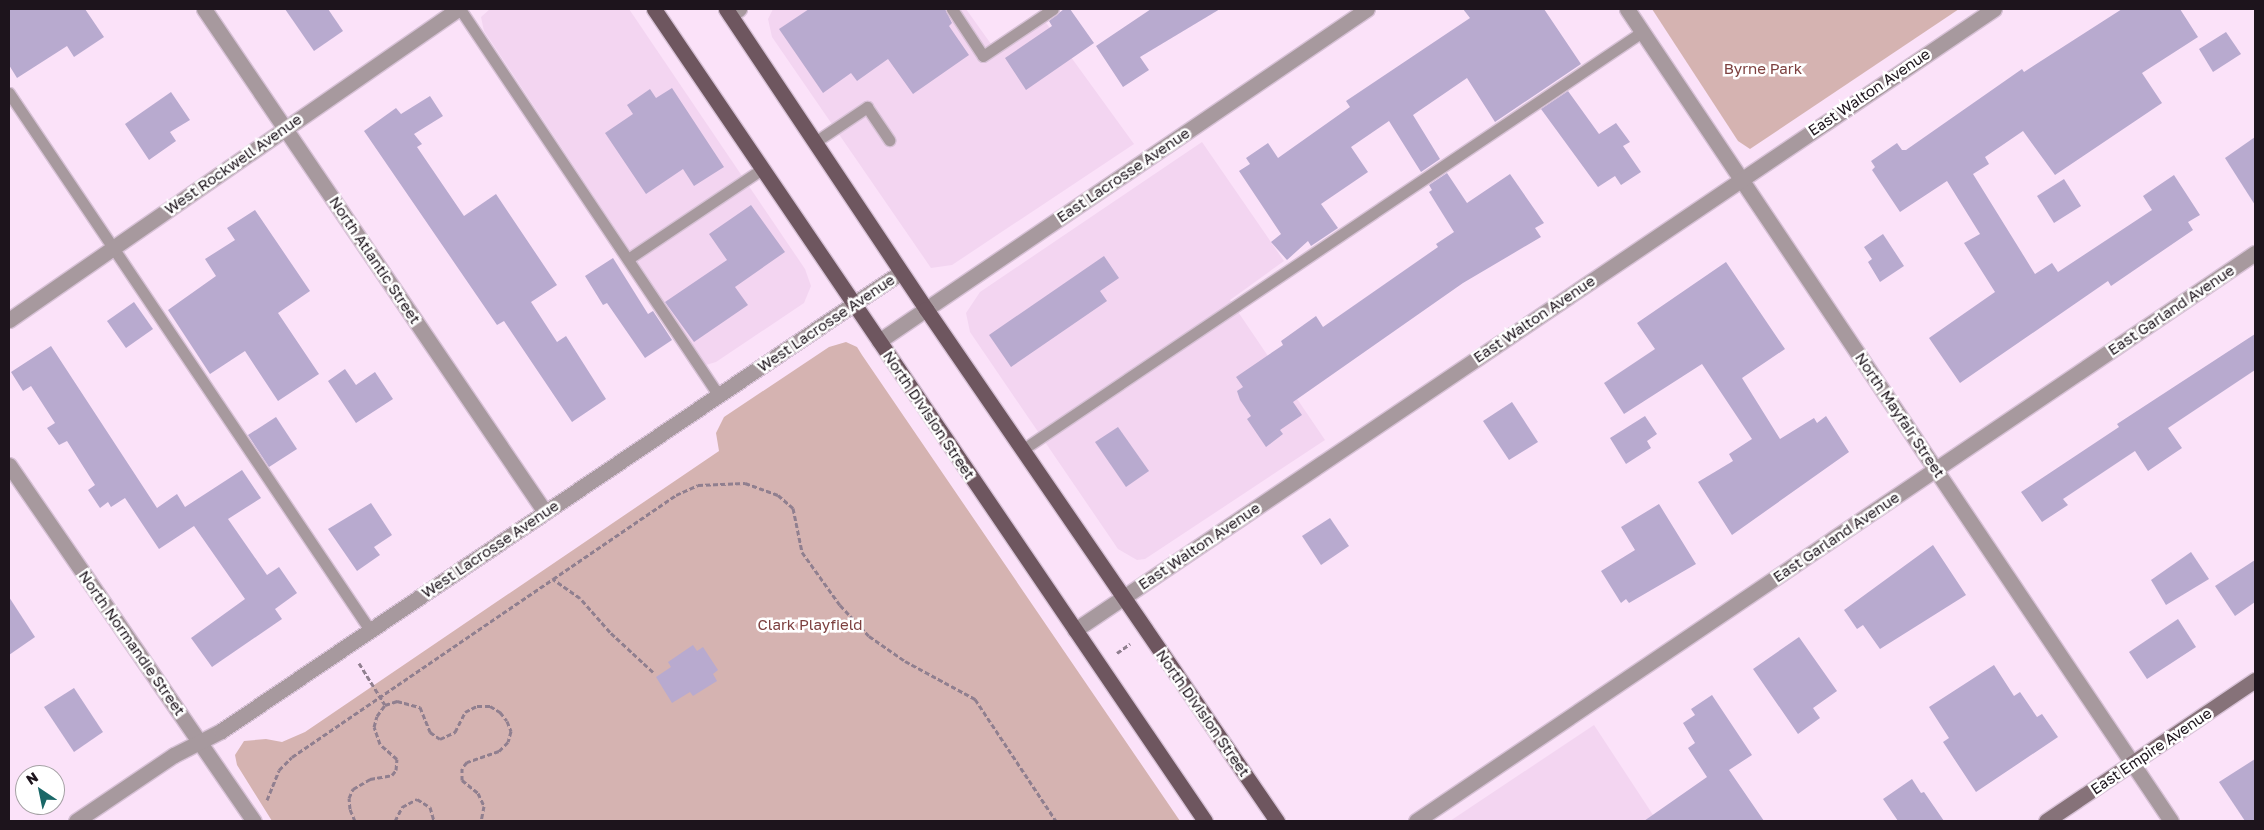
<!DOCTYPE html>
<style>
body{margin:0}
#map{position:relative;width:2264px;height:830px;overflow:hidden;background:#fbe2f9;font-family:"Golos Text",sans-serif}
div>[style]{position:absolute}
[style*='--x']{left:calc(var(--x)*1px);top:calc(var(--y)*1px);width:calc(var(--w)*1px);rotate:calc(var(--a)*1deg)}
.built>*{inset:0;background:#f3d5f1}
.green>*{inset:0;background:#d5b3b1}
.building>*{inset:0;background:#b8aacf}
.path>*{height:3px;margin-top:-1.5px;transform-origin:0;background:repeating-linear-gradient(90deg,#907f8f 0 5px,transparent 0 7.5px)}
.roads{filter:drop-shadow(1px 0 #d7c1d6) drop-shadow(-1px 0 #d7c1d6) drop-shadow(0 1px #d7c1d6) drop-shadow(0 -1px #d7c1d6)}
.lane>*{height:11px;margin:-5.5px;padding:0 5.5px;transform-origin:5.5px;border-radius:5.5px;background:#a7999e}
.street>*{height:15px;margin:-7.5px;padding:0 7.5px;transform-origin:7.5px;border-radius:7.5px;background:#a7999e}
.secondary>*{height:15px;margin:-7.5px;padding:0 7.5px;transform-origin:7.5px;border-radius:7.5px;background:#867279}
.primary>*{height:15px;margin:-7.5px;padding:0 7.5px;transform-origin:7.5px;border-radius:7.5px;background:#6e565f}
span{translate:-50% -50%;white-space:nowrap;text-align:center;line-height:1.15;-webkit-text-stroke:5px #fff;paint-order:stroke}
.park-label{font-size:15px;color:#7d403f}
.street-label{font-size:15px;color:#1d141c}
.frame{position:absolute;inset:0;border:10px solid #1d141c;pointer-events:none}
.north{position:absolute;left:15px;top:765px;width:50px;height:50px;box-sizing:border-box;background:#fff;border:1px solid #a5a1a4;border-radius:50%;rotate:326deg;font-size:14px;font-weight:700;line-height:20px;text-align:center;color:#1d141c}
.north::after{content:'';display:block;margin:auto;width:18px;height:22px;background:#196767;clip-path:polygon(50% 0,100% 100%,50% 72%,0 100%)}
</style>
<div id="map">
<div class="built">
<i style="clip-path:polygon(490px 9px,629px 9px,805px 269px,811px 286px,804px 303px,716px 362px,706px 365px,484px 31px,481px 17px)"></i>
<i style="clip-path:polygon(773px 9px,966px 9px,991px 44px,1039px 13px,1134px 144px,952px 265px,931px 268px,772px 37px,768px 19px)"></i>
<i style="clip-path:polygon(1202px 142px,1284px 261px,1230px 300px,1325px 440px,1145px 559px,1137px 560px,1118px 549px,970px 332px,966px 313px,980px 292px)"></i>
<i style="clip-path:polygon(1594px 725px,1657px 821px,1450px 821px)"></i>
</div>
<div class="green">
<i style="clip-path:polygon(1652px 9px,1959px 9px,1750px 149px,1738px 141px)"></i>
<i style="clip-path:polygon(846px 342px,857px 347px,862px 355px,1180px 821px,272px 821px,237px 765px,235px 755px,244px 741px,266px 739px,282px 742px,305px 732px,719px 451px,716px 433px,724px 417px,829px 347px)"></i>
</div>
<div class="building">
<i style="clip-path:polygon(9px 9px,85px 9px,104px 37px,74px 57px,67px 46px,17px 78px,9px 65px)"></i>
<i style="clip-path:polygon(285px 9px,328px 9px,343px 31px,314px 51px)"></i>
<i style="clip-path:polygon(809px 9px,945px 9px,952px 23px,949px 26px,969px 55px,913px 94px,888px 59px,857px 81px,851px 73px,823px 93px,779px 29px)"></i>
<i style="clip-path:polygon(1064px 9px,1070px 9px,1094px 43px,1026px 90px,1005px 58px,1052px 26px,1049px 21px)"></i>
<i style="clip-path:polygon(1151px 9px,1220px 9px,1140px 57px,1149px 70px,1123px 87px,1096px 46px)"></i>
<i style="clip-path:polygon(1463px 9px,1544px 9px,1581px 64px,1495px 122px,1467px 78px,1413px 115px,1440px 159px,1421px 172px,1389px 121px,1351px 147px,1368px 172px,1321px 204px,1338px 228px,1311px 246px,1308px 241px,1287px 260px,1271px 242px,1281px 234px,1239px 171px,1250px 164px,1246px 158px,1268px 143px,1278px 158px,1350px 107px,1346px 101px,1470px 18px)"></i>
<i style="clip-path:polygon(2122px 9px,2180px 9px,2198px 37px,2142px 73px,2162px 103px,2055px 175px,2023px 131px,1985px 157px,1989px 164px,1973px 174px,2035px 274px,2052px 263px,2058px 272px,2152px 210px,2143px 196px,2174px 175px,2200px 215px,2188px 222px,2193px 230px,2111px 286px,2108px 281px,1960px 383px,1929px 338px,1995px 292px,1964px 243px,1980px 234px,1947px 181px,1900px 212px,1872px 170px,1875px 167px,1871px 161px,1897px 143px,1902px 150px,1906px 150px,2022px 69px,2024px 72px)"></i>
<i style="clip-path:polygon(2226px 32px,2241px 54px,2213px 72px,2199px 49px)"></i>
<i style="clip-path:polygon(672px 88px,724px 167px,694px 186px,683px 169px,646px 194px,605px 133px,633px 114px,627px 105px,650px 89px,656px 98px)"></i>
<i style="clip-path:polygon(1568px 91px,1599px 134px,1616px 123px,1630px 142px,1623px 146px,1641px 172px,1621px 185px,1615px 176px,1598px 187px,1541px 109px)"></i>
<i style="clip-path:polygon(171px 92px,190px 120px,170px 132px,176px 141px,149px 160px,125px 124px)"></i>
<i style="clip-path:polygon(430px 96px,443px 116px,414px 134px,422px 144px,417px 147px,464px 216px,496px 194px,557px 285px,531px 302px,557px 342px,566px 336px,606px 399px,572px 422px,504px 321px,497px 325px,364px 131px,396px 108px,401px 114px)"></i>
<i style="clip-path:polygon(2255px 137px,2255px 205px,2225px 158px)"></i>
<i style="clip-path:polygon(1447px 173px,1467px 203px,1510px 174px,1544px 223px,1535px 228px,1541px 237px,1463px 283px,1293px 402px,1302px 415px,1280px 430px,1283px 434px,1266px 447px,1247px 419px,1251px 416px,1240px 400px,1237px 391px,1243px 387px,1236px 377px,1283px 345px,1281px 341px,1316px 316px,1323px 327px,1438px 247px,1436px 244px,1454px 232px,1429px 192px,1432px 190px,1429px 185px)"></i>
<i style="clip-path:polygon(2064px 179px,2081px 206px,2054px 223px,2037px 196px)"></i>
<i style="clip-path:polygon(751px 205px,785px 252px,735px 287px,748px 305px,694px 342px,665px 302px,727px 260px,709px 234px)"></i>
<i style="clip-path:polygon(255px 210px,310px 291px,278px 313px,319px 374px,278px 401px,245px 351px,210px 374px,168px 310px,216px 276px,205px 259px,235px 240px,227px 228px)"></i>
<i style="clip-path:polygon(1883px 234px,1904px 266px,1880px 282px,1868px 262px,1872px 259px,1864px 247px)"></i>
<i style="clip-path:polygon(1104px 256px,1119px 278px,1100px 291px,1107px 301px,1011px 367px,989px 335px)"></i>
<i style="clip-path:polygon(613px 258px,648px 314px,653px 311px,672px 340px,645px 358px,607px 303px,603px 305px,585px 276px)"></i>
<i style="clip-path:polygon(1726px 262px,1785px 349px,1742px 378px,1780px 439px,1814px 418px,1817px 423px,1826px 416px,1849px 452px,1732px 535px,1698px 482px,1733px 461px,1729px 454px,1752px 439px,1702px 364px,1624px 414px,1604px 383px,1655px 349px,1637px 323px)"></i>
<i style="clip-path:polygon(134px 302px,153px 329px,126px 348px,107px 321px)"></i>
<i style="clip-path:polygon(2255px 334px,2255px 370px,2168px 428px,2182px 448px,2148px 471px,2135px 451px,2063px 499px,2068px 505px,2042px 522px,2021px 492px,2119px 427px,2117px 424px)"></i>
<i style="clip-path:polygon(51px 346px,157px 508px,177px 494px,185px 507px,242px 470px,261px 498px,228px 519px,267px 575px,279px 567px,297px 593px,275px 609px,282px 619px,212px 667px,191px 638px,245px 599px,194px 526px,159px 549px,125px 498px,111px 507px,108px 502px,100px 508px,88px 490px,95px 485px,67px 441px,59px 445px,47px 428px,55px 423px,31px 386px,23px 391px,11px 372px)"></i>
<i style="clip-path:polygon(345px 369px,356px 385px,375px 372px,393px 399px,356px 423px,328px 381px)"></i>
<i style="clip-path:polygon(1512px 402px,1538px 442px,1509px 460px,1483px 421px)"></i>
<i style="clip-path:polygon(1645px 416px,1657px 434px,1647px 441px,1651px 448px,1626px 464px,1610px 438px)"></i>
<i style="clip-path:polygon(276px 417px,297px 449px,269px 467px,248px 435px)"></i>
<i style="clip-path:polygon(1118px 427px,1149px 471px,1126px 487px,1095px 442px)"></i>
<i style="clip-path:polygon(371px 503px,392px 535px,374px 547px,380px 555px,357px 571px,328px 529px)"></i>
<i style="clip-path:polygon(1659px 504px,1696px 564px,1629px 603px,1626px 599px,1621px 603px,1601px 571px,1635px 550px,1621px 527px)"></i>
<i style="clip-path:polygon(1330px 518px,1349px 546px,1321px 565px,1302px 536px)"></i>
<i style="clip-path:polygon(1933px 545px,1966px 595px,1880px 649px,1863px 625px,1857px 629px,1844px 610px)"></i>
<i style="clip-path:polygon(2191px 552px,2209px 579px,2166px 605px,2151px 580px)"></i>
<i style="clip-path:polygon(2255px 560px,2255px 602px,2235px 616px,2215px 586px)"></i>
<i style="clip-path:polygon(9px 597px,35px 637px,9px 655px)"></i>
<i style="clip-path:polygon(2178px 619px,2196px 647px,2147px 679px,2129px 652px)"></i>
<i style="clip-path:polygon(1799px 637px,1837px 691px,1813px 708px,1820px 718px,1798px 734px,1753px 669px)"></i>
<i style="clip-path:polygon(693px 645px,697px 651px,703px 647px,718px 670px,713px 674px,717px 681px,693px 696px,690px 692px,672px 703px,656px 677px,671px 667px,668px 662px)"></i>
<i style="clip-path:polygon(1994px 665px,2014px 696px,2020px 692px,2037px 717px,2042px 714px,2058px 737px,1976px 792px,1943px 742px,1949px 738px,1929px 707px)"></i>
<i style="clip-path:polygon(74px 688px,103px 732px,74px 752px,44px 707px)"></i>
<i style="clip-path:polygon(1712px 695px,1752px 755px,1729px 770px,1764px 821px,1644px 821px,1707px 777px,1688px 748px,1695px 743px,1683px 723px,1695px 715px,1691px 709px)"></i>
<i style="clip-path:polygon(2255px 759px,2255px 821px,2245px 821px,2219px 782px)"></i>
<i style="clip-path:polygon(1912px 779px,1921px 793px,1924px 792px,1944px 821px,1898px 821px,1883px 799px)"></i>
</div>
<div class="path">
<i style="--x:1117;--y:653;--w:16;--a:-35"></i>
<i style="--x:359;--y:663;--w:49;--a:58.2"></i>
<i style="--x:653;--y:672;--w:59;--a:-137.1"></i>
<i style="--x:610;--y:632;--w:45;--a:-131.4"></i>
<i style="--x:580;--y:598;--w:33;--a:-145"></i>
<i style="--x:553;--y:579;--w:149;--a:-34.3"></i>
<i style="--x:676;--y:495;--w:24;--a:-24"></i>
<i style="--x:698;--y:485;--w:47;--a:-2.4"></i>
<i style="--x:745;--y:483;--w:35;--a:20"></i>
<i style="--x:778;--y:495;--w:20;--a:41"></i>
<i style="--x:793;--y:508;--w:45;--a:78.4"></i>
<i style="--x:802;--y:552;--w:65;--a:54.4"></i>
<i style="--x:840;--y:605;--w:42;--a:46.9"></i>
<i style="--x:869;--y:636;--w:44;--a:34.8"></i>
<i style="--x:905;--y:661;--w:80;--a:28.5"></i>
<i style="--x:975;--y:699;--w:146;--a:56.4"></i>
<i style="--x:267;--y:800;--w:32;--a:-68"></i>
<i style="--x:279;--y:770;--w:18;--a:-45"></i>
<i style="--x:292;--y:757;--w:316;--a:-34.3"></i>
<i style="--x:355;--y:821;--w:13;--a:-113"></i>
<i style="--x:350;--y:809;--w:11;--a:-95"></i>
<i style="--x:349;--y:798;--w:10;--a:-66"></i>
<i style="--x:353;--y:789;--w:20;--a:-30"></i>
<i style="--x:370;--y:779;--w:22;--a:-10"></i>
<i style="--x:392;--y:775;--w:6;--a:-51"></i>
<i style="--x:396;--y:770;--w:11;--a:-85"></i>
<i style="--x:397;--y:759;--w:23;--a:-139"></i>
<i style="--x:380;--y:744;--w:18;--a:-109"></i>
<i style="--x:374;--y:727;--w:11;--a:-75"></i>
<i style="--x:377;--y:716;--w:14;--a:-54"></i>
<i style="--x:385;--y:705;--w:13;--a:-18"></i>
<i style="--x:397;--y:701;--w:24;--a:15"></i>
<i style="--x:420;--y:707;--w:27;--a:68"></i>
<i style="--x:430;--y:732;--w:12;--a:35"></i>
<i style="--x:440;--y:739;--w:17;--a:-25"></i>
<i style="--x:455;--y:732;--w:22;--a:-63"></i>
<i style="--x:465;--y:712;--w:13;--a:-27"></i>
<i style="--x:477;--y:706;--w:13;--a:0"></i>
<i style="--x:490;--y:706;--w:12;--a:31"></i>
<i style="--x:500;--y:712;--w:11;--a:52"></i>
<i style="--x:507;--y:721;--w:11;--a:68"></i>
<i style="--x:511;--y:731;--w:11;--a:105"></i>
<i style="--x:508;--y:742;--w:13;--a:135"></i>
<i style="--x:499;--y:751;--w:34;--a:161"></i>
<i style="--x:467;--y:762;--w:8;--a:130"></i>
<i style="--x:462;--y:768;--w:12;--a:90"></i>
<i style="--x:462;--y:780;--w:21;--a:39"></i>
<i style="--x:478;--y:793;--w:14;--a:65"></i>
<i style="--x:484;--y:806;--w:15;--a:101"></i>
<i style="--x:395;--y:821;--w:16;--a:-63"></i>
<i style="--x:402;--y:807;--w:17;--a:-28"></i>
<i style="--x:417;--y:799;--w:15;--a:32"></i>
<i style="--x:430;--y:807;--w:15;--a:74"></i>
</div>
<div class="roads">
<div class="lane">
<i style="--x:460;--y:9;--w:466;--a:56.2"></i>
<i style="--x:952;--y:9;--w:56;--a:56.6"></i>
<i style="--x:983;--y:56;--w:84;--a:-33.9"></i>
<i style="--x:9;--y:93;--w:647;--a:56.09"></i>
<i style="--x:815;--y:142;--w:63;--a:-33.9"></i>
<i style="--x:867;--y:107;--w:40;--a:56"></i>
<i style="--x:628;--y:259;--w:161;--a:-33.9"></i>
<i style="--x:1022;--y:450;--w:748;--a:-33.99"></i>
</div>
<div class="street">
<i style="--x:204;--y:9;--w:608;--a:55.87"></i>
<i style="--x:1627;--y:9;--w:977;--a:56.18"></i>
<i style="--x:730;--y:15;--w:11;--a:-34"></i>
<i style="--x:9;--y:320;--w:546;--a:-34.71"></i>
<i style="--x:879;--y:341;--w:590;--a:-34.23"></i>
<i style="--x:9;--y:465;--w:432;--a:55.5"></i>
<i style="--x:1075;--y:630;--w:1109;--a:-34.05"></i>
<i style="--x:76;--y:821;--w:118;--a:-34"></i>
<i style="--x:174;--y:755;--w:53;--a:-27.1"></i>
<i style="--x:221;--y:731;--w:820;--a:-34.02"></i>
<i style="--x:1416;--y:821;--w:1013;--a:-34.1"></i>
</div>
<div class="secondary">
<i style="--x:2046;--y:821;--w:252;--a:-34"></i>
</div>
<div class="primary">
<i style="--x:654;--y:9;--w:981;--a:55.84"></i>
<i style="--x:726;--y:9;--w:361;--a:56.3"></i>
<i style="--x:926;--y:309;--w:621;--a:55.57"></i>
</div>
</div>
<div class="park-label">
<span style="left:1763px;top:69px">Byrne Park</span>
<span style="left:810px;top:625px">Clark Playfield</span>
</div>
<div class="street-label">
<span style="left:1869px;top:92px;rotate:-34deg">East Walton Avenue</span>
<span style="left:233px;top:164px;rotate:-35deg">West Rockwell Avenue</span>
<span style="left:1123px;top:175px;rotate:-34deg">East Lacrosse Avenue</span>
<span style="left:375px;top:260px;rotate:56deg">North Atlantic Street</span>
<span style="left:2171px;top:310px;rotate:-34deg">East Garland Avenue</span>
<span style="left:1534px;top:319px;rotate:-34deg">East Walton Avenue</span>
<span style="left:826px;top:323px;rotate:-34deg">West Lacrosse Avenue</span>
<span style="left:929px;top:415px;rotate:56deg">North Division Street</span>
<span style="left:1900px;top:415px;rotate:56deg">North Mayfair Street</span>
<span style="left:1836px;top:537px;rotate:-34deg">East Garland Avenue</span>
<span style="left:1199px;top:546px;rotate:-34deg">East Walton Avenue</span>
<span style="left:490px;top:549px;rotate:-34deg">West Lacrosse Avenue</span>
<span style="left:132px;top:643px;rotate:55deg">North Normandie Street</span>
<span style="left:1203px;top:713px;rotate:55deg">North Division Street</span>
<span style="left:2151px;top:751px;rotate:-34deg">East Empire Avenue</span>
</div>
<div class="frame"></div>
<div class="north">N</div>
</div>
